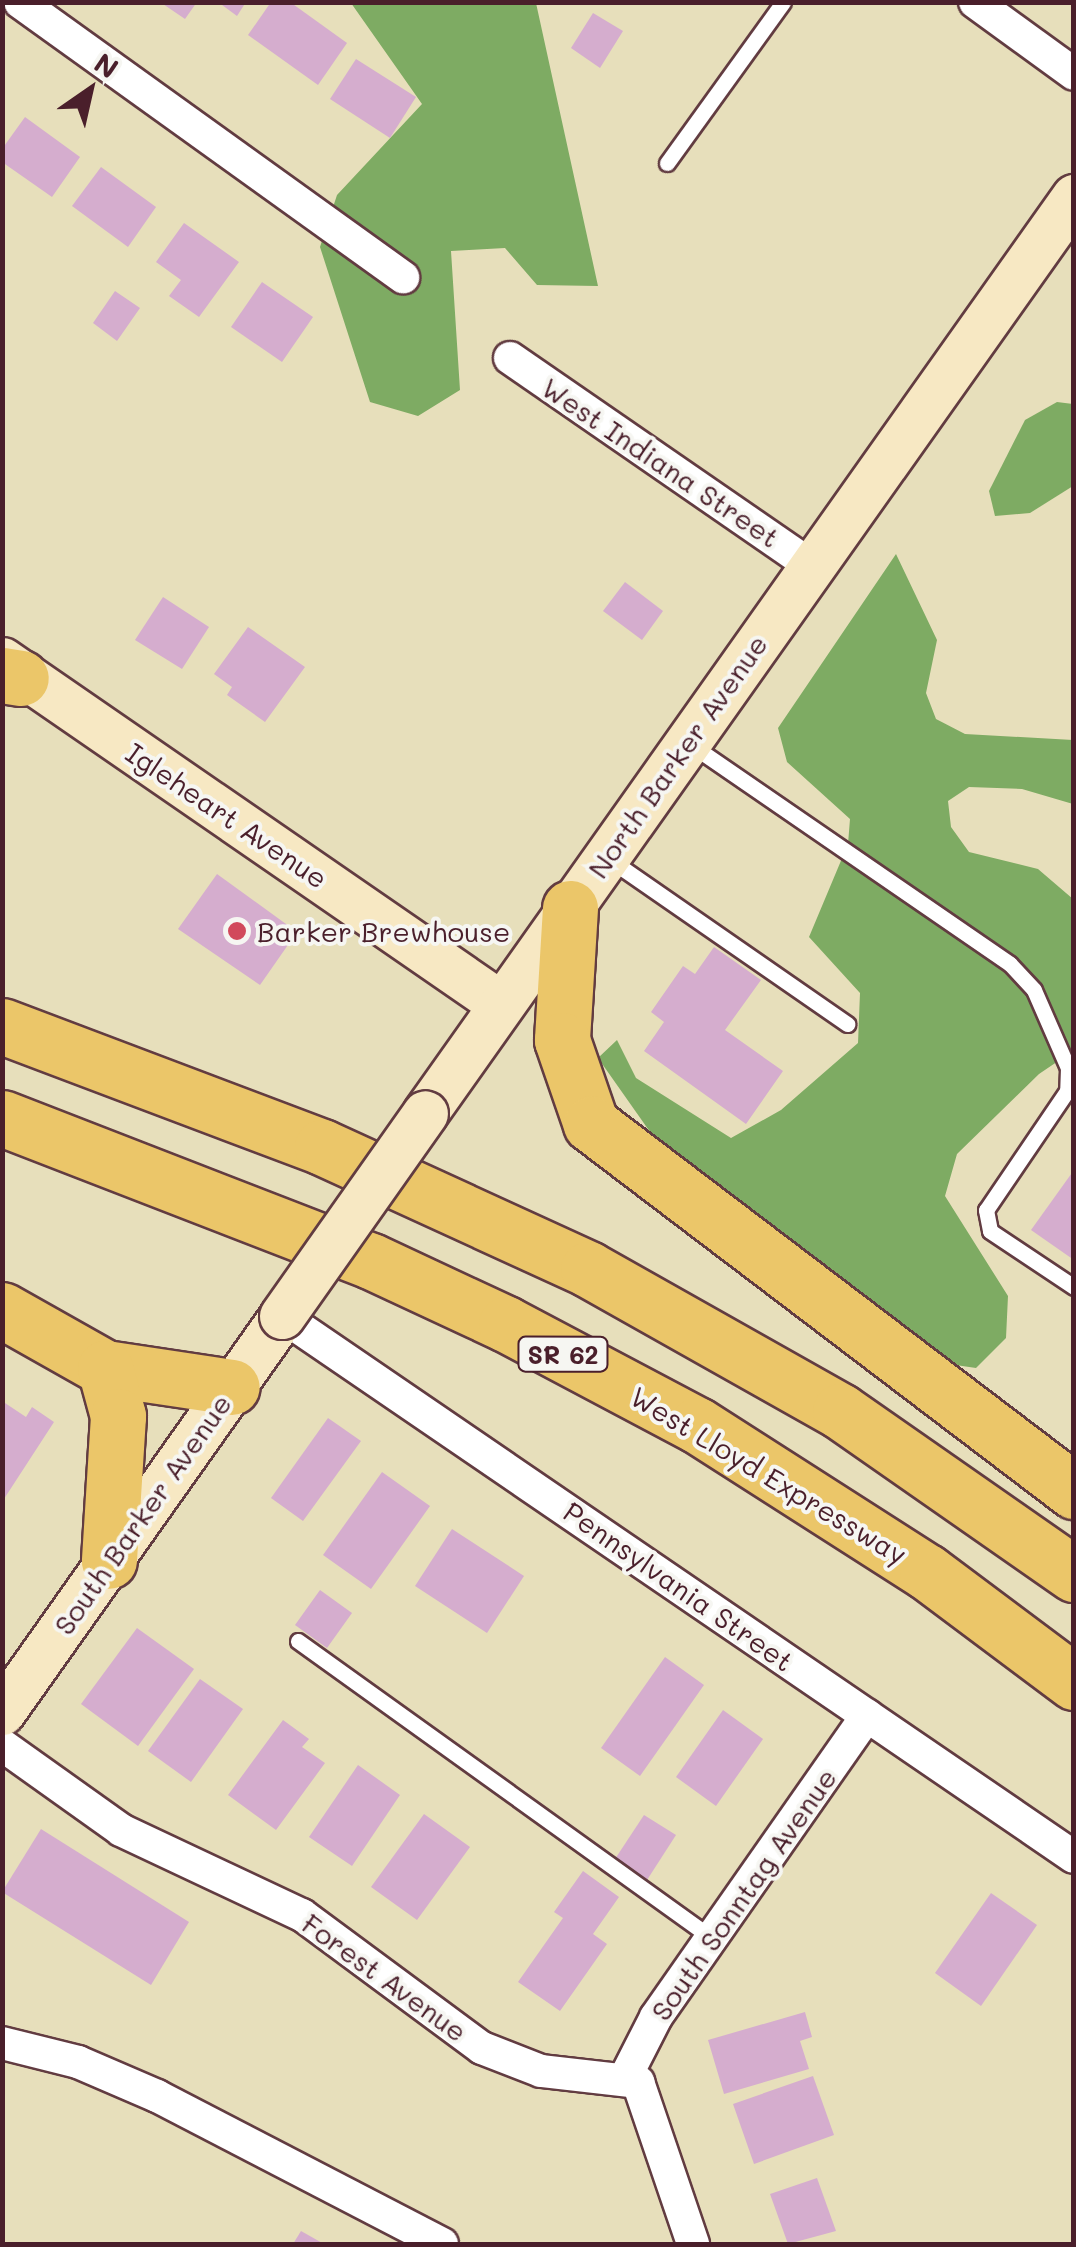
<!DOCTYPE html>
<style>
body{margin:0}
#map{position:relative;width:1076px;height:2247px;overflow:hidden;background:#e7dfbb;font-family:Mali,sans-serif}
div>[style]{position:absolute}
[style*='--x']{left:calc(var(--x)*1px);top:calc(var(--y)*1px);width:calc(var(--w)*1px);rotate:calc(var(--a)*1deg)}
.forest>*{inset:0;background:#7eab63}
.building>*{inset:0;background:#d5adce}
.roads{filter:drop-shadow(2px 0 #623c41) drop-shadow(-2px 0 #623c41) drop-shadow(0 2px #623c41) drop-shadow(0 -2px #623c41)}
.lane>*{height:15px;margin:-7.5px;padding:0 7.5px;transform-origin:7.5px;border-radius:7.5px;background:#fff}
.street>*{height:32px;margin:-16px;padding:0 16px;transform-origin:16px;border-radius:16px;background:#fff}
.secondary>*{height:45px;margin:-22.5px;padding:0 22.5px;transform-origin:22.5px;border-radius:22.5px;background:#f7e8c3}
.highway>*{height:55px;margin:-27.5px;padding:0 27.5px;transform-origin:27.5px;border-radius:27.5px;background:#ebc669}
.bridges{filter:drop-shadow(2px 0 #623c41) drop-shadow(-2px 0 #623c41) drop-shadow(0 2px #623c41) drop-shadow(0 -2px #623c41)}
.secondary-bridge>*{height:45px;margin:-22.5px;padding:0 22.5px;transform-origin:22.5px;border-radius:22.5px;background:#f7e8c3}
.dots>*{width:28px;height:28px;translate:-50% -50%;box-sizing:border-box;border:5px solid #f6f6f2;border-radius:50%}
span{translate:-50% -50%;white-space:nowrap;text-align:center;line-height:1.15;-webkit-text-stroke:8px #f6f6f2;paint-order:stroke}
.shield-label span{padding:2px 8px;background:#f6f6f2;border:2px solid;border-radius:8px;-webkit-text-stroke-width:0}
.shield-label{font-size:25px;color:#4a1f2b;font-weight:700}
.street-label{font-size:28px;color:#4a1f2b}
.poi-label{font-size:28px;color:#4a1f2b}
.left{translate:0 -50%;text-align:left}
.frame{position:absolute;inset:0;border:5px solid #4a1f2b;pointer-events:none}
.north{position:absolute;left:40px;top:40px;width:100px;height:100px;-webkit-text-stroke:8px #f6f6f2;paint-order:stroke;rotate:34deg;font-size:28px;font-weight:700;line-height:40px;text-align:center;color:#4a1f2b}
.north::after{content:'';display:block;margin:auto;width:35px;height:45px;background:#4a1f2b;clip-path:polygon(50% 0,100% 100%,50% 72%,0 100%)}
</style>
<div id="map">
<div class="forest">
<i style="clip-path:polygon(351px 3px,536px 3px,598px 286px,537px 285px,505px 248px,451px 251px,460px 390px,418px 416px,370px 402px,320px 247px,337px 195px,422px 104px)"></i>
<i style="clip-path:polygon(1057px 402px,1073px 404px,1073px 486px,1030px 513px,995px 516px,989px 491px,1025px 420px)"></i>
<i style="clip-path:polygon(896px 554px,937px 640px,926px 693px,936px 719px,965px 734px,1073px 740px,1073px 804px,1022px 789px,969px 787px,948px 801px,951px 827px,969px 852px,1038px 869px,1073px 899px,1073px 1051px,1039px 1074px,957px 1154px,945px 1196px,1008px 1296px,1006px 1338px,976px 1368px,942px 1363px,674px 1166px,598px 1058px,617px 1040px,636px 1078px,731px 1138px,781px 1110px,858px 1043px,860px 993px,809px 937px,848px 844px,850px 819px,787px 762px,778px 728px)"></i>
</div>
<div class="building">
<i style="clip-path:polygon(160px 2px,197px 2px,185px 19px)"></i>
<i style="clip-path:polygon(218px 2px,246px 2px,237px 16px)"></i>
<i style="clip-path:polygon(271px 2px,290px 2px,347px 43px,318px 85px,248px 35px)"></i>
<i style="clip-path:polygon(593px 13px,623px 31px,600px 68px,571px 48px)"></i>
<i style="clip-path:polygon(356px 59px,416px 97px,390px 138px,330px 99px)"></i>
<i style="clip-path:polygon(25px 117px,80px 157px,52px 197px,2px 162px,2px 149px)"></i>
<i style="clip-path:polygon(101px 167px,156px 207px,128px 247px,72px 206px)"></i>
<i style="clip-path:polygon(184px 223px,239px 262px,199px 317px,169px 296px,181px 280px,156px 262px)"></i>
<i style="clip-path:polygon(262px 282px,313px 317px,282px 362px,231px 327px)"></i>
<i style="clip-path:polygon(115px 291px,140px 308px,117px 341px,93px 323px)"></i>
<i style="clip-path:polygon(625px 582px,663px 611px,642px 640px,603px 611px)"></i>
<i style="clip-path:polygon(163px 597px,209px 627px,182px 669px,135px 640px)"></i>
<i style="clip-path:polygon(248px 627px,305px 667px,265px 722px,227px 695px,232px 687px,214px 674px)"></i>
<i style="clip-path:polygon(217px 874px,297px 932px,260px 985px,178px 929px)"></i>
<i style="clip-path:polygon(714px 947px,761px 980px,725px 1030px,783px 1071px,746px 1124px,644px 1051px,664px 1022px,651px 1012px,683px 966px,695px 974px)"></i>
<i style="clip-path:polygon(1074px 1170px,1074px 1260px,1031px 1230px)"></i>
<i style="clip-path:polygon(5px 1403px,26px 1417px,32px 1407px,54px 1422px,2px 1502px)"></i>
<i style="clip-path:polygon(328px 1418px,361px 1441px,303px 1521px,271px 1498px)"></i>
<i style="clip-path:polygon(382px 1472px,430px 1506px,371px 1589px,323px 1555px)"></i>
<i style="clip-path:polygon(452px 1529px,524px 1576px,487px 1633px,415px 1586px)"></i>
<i style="clip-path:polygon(320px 1590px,352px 1613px,327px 1648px,295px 1625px)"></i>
<i style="clip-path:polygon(137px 1628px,194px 1669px,138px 1746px,81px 1704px)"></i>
<i style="clip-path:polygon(665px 1657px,704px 1685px,640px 1776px,601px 1748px)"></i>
<i style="clip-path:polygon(200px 1679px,243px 1709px,191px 1782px,148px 1751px)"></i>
<i style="clip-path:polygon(723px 1710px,763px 1739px,716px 1806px,676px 1777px)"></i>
<i style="clip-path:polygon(283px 1720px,309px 1739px,302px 1747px,325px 1763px,276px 1830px,228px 1795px)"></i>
<i style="clip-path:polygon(358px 1765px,400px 1795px,352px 1866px,309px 1837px)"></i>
<i style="clip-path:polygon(424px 1814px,470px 1847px,417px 1920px,371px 1887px)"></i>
<i style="clip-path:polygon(644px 1815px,676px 1835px,647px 1880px,615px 1859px)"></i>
<i style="clip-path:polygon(41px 1829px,189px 1922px,151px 1985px,2px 1892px)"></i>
<i style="clip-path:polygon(583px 1871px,619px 1897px,593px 1934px,607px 1944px,560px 2011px,518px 1982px,563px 1918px,554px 1912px)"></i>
<i style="clip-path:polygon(991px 1893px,1037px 1925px,981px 2006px,935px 1973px)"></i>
<i style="clip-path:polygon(805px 2012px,812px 2037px,800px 2041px,809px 2069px,724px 2094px,708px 2040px)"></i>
<i style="clip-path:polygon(813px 2076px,834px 2135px,754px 2164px,733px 2104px)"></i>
<i style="clip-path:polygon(817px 2178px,836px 2231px,788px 2244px,770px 2194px)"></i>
<i style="clip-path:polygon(301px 2231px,324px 2244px,293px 2244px)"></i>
</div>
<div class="roads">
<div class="lane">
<i style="--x:667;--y:163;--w:198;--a:-54.2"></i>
<i style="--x:690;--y:744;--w:388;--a:34.5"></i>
<i style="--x:1010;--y:964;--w:35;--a:47"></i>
<i style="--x:1034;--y:990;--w:85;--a:66.4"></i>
<i style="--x:1068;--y:1068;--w:23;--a:92"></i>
<i style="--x:1067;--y:1091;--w:144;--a:124.2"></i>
<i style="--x:986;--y:1210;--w:21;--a:79"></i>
<i style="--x:990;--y:1231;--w:101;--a:33.7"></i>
<i style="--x:609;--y:859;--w:290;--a:34.7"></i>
<i style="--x:298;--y:1641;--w:510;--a:35.66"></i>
</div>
<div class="street">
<i style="--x:20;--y:2;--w:472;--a:35.7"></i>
<i style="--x:975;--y:2;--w:122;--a:36"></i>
<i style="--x:510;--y:358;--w:367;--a:34.6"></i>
<i style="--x:282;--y:1316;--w:959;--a:34.34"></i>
<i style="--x:2;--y:1745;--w:146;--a:35.5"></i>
<i style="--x:121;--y:1830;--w:200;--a:25.2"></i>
<i style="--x:302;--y:1915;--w:224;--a:36.5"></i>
<i style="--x:482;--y:2048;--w:63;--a:21.3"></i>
<i style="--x:541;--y:2071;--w:98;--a:6.5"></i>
<i style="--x:638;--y:2082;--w:171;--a:71.2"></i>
<i style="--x:2;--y:2043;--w:78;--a:14"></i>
<i style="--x:78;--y:2062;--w:86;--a:23.3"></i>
<i style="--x:157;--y:2096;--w:321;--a:27.4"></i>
<i style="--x:626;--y:2076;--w:66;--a:-63"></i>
<i style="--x:656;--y:2017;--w:368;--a:-55"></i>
</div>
<div class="secondary">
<i style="--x:2;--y:660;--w:606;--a:34.58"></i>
<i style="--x:425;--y:1113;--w:1123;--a:-54.68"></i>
<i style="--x:2;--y:1712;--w:485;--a:-54.7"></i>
</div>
<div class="highway">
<i style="--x:2;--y:675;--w:19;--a:9"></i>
<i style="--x:570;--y:908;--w:132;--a:93.5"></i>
<i style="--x:562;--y:1040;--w:89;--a:71"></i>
<i style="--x:591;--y:1124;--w:607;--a:37.23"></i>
<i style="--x:2;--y:1026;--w:342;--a:20.7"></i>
<i style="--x:322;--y:1147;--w:293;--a:24.6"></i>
<i style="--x:588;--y:1269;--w:289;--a:29.4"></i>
<i style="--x:840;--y:1411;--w:285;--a:34.9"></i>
<i style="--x:2;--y:1118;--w:396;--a:21.2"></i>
<i style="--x:371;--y:1261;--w:149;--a:25"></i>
<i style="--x:506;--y:1324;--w:216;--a:27.9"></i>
<i style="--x:697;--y:1425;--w:273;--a:32.6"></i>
<i style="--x:927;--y:1572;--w:184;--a:36.8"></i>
<i style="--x:2;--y:1310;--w:118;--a:29.4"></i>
<i style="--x:105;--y:1368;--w:128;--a:8.5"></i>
<i style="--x:105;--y:1368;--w:50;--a:74.8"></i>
<i style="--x:118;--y:1416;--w:145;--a:93.6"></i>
</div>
</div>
<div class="bridges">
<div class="secondary-bridge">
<i style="--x:282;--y:1316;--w:248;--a:-54.8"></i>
</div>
</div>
<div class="dots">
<i style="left:237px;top:931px;background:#d1495b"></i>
</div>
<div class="shield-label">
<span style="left:563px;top:1354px">SR 62</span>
</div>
<div class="street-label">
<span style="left:661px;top:462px;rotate:34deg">West Indiana Street</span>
<span style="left:677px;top:756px;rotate:-55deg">North Barker Avenue</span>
<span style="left:227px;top:815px;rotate:34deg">Igleheart Avenue</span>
<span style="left:769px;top:1475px;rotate:31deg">West Lloyd Expressway</span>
<span style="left:142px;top:1514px;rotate:-55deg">South Barker Avenue</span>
<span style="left:679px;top:1586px;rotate:35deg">Pennsylvania Street</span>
<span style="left:743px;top:1894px;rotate:-55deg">South Sonntag Avenue</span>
<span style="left:385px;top:1977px;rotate:36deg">Forest Avenue</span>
</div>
<div class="poi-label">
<span class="left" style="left:257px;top:931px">Barker Brewhouse</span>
</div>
<div class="frame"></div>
<div class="north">N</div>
</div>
